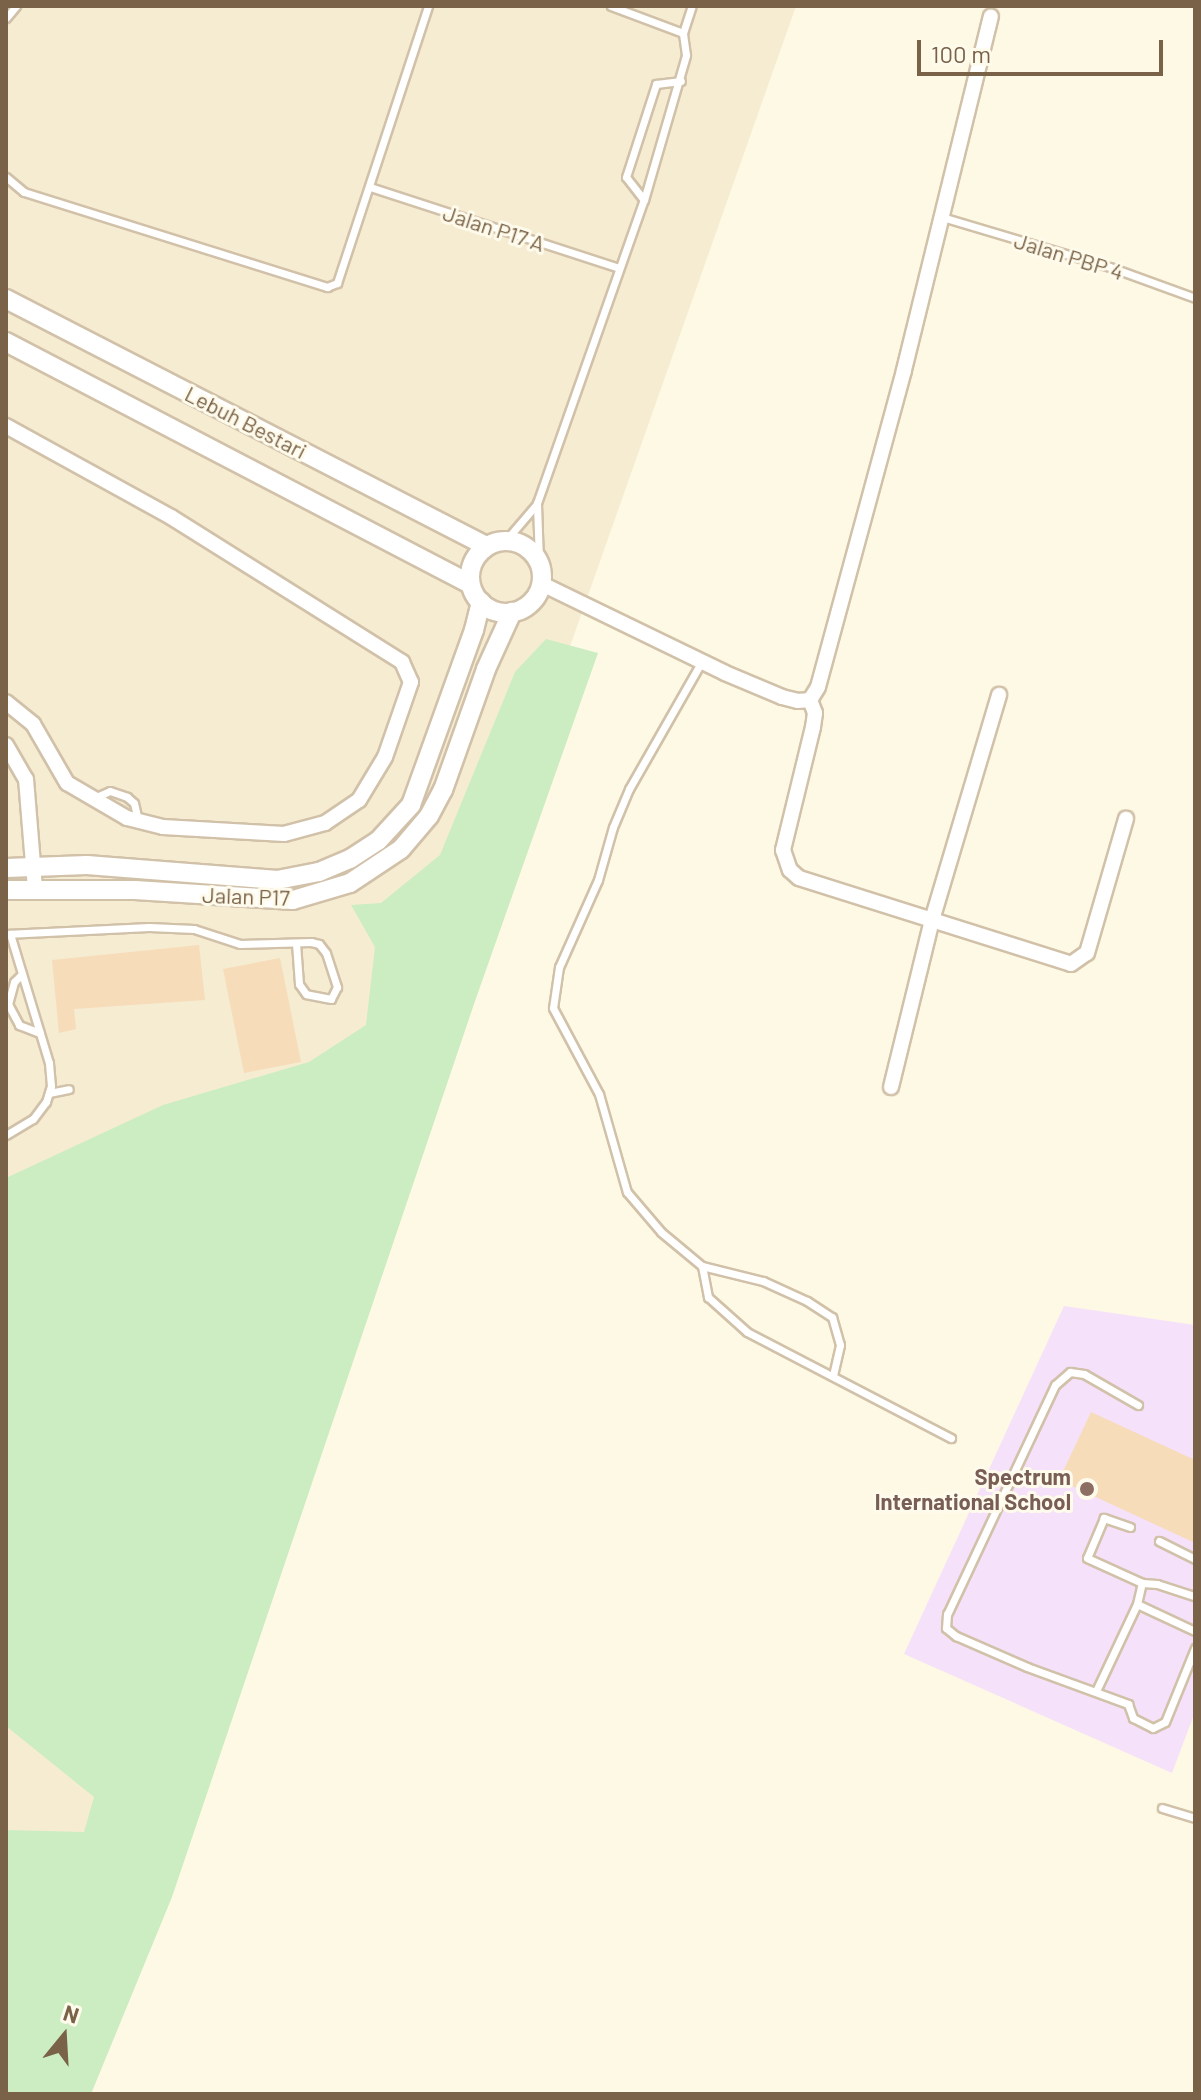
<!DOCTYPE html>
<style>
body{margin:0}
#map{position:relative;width:1201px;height:2100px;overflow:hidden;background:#fef9e4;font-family:Barlow,sans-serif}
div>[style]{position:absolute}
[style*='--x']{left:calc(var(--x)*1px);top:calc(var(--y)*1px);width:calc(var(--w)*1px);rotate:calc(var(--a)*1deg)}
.residential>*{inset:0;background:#f6ecd2}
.education>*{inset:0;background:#f6e1fa}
.green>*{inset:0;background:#cbedc1}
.building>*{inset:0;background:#f6dcb9}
.roads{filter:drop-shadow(2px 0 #d1c1a9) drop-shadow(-2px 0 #d1c1a9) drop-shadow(0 2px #d1c1a9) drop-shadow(0 -2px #d1c1a9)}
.service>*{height:7px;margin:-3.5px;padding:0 3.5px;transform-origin:3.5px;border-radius:3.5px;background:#fff}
.minor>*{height:14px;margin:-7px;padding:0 7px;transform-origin:7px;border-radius:7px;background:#fff}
.tertiary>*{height:18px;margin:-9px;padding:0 9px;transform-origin:9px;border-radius:9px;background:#fff}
.tertiary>.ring{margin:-9px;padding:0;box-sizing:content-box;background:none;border:18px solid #fff;border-radius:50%}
.dots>*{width:22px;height:22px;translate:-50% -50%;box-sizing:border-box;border:4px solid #fffbec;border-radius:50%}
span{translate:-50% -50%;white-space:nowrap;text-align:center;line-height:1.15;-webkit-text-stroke:6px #fffbec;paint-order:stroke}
.street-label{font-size:22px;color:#796247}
.education-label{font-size:22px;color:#785e54;font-weight:700}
.right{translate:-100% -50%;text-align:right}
.frame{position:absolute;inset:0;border:8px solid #796247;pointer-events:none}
.north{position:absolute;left:24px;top:1996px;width:80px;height:80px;-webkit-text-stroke:6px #fffbec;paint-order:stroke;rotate:18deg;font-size:22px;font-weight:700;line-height:32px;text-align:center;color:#796247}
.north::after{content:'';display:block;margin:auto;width:28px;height:36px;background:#796247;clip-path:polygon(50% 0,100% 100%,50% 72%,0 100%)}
.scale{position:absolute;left:917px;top:40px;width:246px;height:36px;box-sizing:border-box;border:4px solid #796247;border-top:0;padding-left:10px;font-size:24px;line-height:28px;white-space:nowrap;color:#796247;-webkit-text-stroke:6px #fffbec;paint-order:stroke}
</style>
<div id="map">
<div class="residential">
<i style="clip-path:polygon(6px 6px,796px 6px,59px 2094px,6px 2094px)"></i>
</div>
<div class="education">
<i style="clip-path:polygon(1064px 1306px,1195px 1325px,1195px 1712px,1172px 1773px,904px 1654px)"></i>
</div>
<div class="green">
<i style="clip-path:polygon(546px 639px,598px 653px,474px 1004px,172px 1897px,91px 2094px,6px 2094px,6px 1830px,84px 1832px,94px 1797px,6px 1726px,6px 1178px,163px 1105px,309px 1062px,366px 1025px,375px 947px,351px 905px,381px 903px,440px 855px,515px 672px)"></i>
</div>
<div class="building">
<i style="clip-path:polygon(199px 945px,205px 1000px,74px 1009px,76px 1029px,59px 1033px,52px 960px)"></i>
<i style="clip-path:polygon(280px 958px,301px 1062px,244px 1073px,223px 969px)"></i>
<i style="clip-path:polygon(1091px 1412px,1195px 1460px,1195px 1543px,1059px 1480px)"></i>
</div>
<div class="roads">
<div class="service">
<i style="--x:6;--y:18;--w:16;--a:-50"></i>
<i style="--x:683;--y:33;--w:28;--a:-72"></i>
<i style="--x:6;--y:177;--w:23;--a:40"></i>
<i style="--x:24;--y:192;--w:318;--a:17.4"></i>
<i style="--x:327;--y:287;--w:11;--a:-22"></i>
<i style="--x:337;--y:283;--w:292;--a:-71.8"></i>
<i style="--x:370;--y:187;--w:262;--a:18"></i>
<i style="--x:644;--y:200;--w:29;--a:-128"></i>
<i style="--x:626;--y:177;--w:98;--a:-72.1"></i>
<i style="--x:656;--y:84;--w:25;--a:-7"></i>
<i style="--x:942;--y:217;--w:175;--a:16.6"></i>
<i style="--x:1110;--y:267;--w:90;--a:20"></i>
<i style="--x:506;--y:540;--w:46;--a:-49.4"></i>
<i style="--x:539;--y:561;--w:58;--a:-92"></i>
<i style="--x:537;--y:503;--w:321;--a:-70.6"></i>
<i style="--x:644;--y:200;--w:151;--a:-73.8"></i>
<i style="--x:686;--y:55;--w:22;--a:-98"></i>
<i style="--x:683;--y:33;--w:77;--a:-159.4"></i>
<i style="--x:702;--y:661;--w:147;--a:119.7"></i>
<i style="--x:629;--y:789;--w:41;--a:112.8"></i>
<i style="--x:613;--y:827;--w:55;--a:105.8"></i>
<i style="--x:598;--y:880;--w:95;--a:114.1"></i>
<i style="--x:559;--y:967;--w:41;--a:98.3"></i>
<i style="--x:553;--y:1008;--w:98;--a:61.9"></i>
<i style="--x:599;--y:1094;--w:102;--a:74.1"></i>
<i style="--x:627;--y:1192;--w:52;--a:49.6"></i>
<i style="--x:661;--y:1232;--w:53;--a:39.7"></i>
<i style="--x:702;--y:1266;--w:32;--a:79"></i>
<i style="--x:708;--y:1297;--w:52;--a:41.9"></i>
<i style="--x:747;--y:1332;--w:230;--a:27.5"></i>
<i style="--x:94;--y:798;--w:17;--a:-24"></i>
<i style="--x:110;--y:791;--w:18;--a:19"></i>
<i style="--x:127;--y:797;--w:9;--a:41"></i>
<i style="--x:134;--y:803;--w:18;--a:77"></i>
<i style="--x:6;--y:934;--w:143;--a:-2.8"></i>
<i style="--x:149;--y:927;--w:45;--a:2.5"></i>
<i style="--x:194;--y:929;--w:48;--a:18.1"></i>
<i style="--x:240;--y:944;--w:71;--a:-1.6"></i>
<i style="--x:311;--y:942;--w:8;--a:14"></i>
<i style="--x:319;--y:944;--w:11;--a:52"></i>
<i style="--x:326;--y:953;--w:36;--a:72"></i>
<i style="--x:337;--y:987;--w:13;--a:117"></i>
<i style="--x:331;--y:999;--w:25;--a:-169"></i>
<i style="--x:306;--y:994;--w:12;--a:-125"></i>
<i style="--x:299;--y:984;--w:41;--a:-94.2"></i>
<i style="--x:22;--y:974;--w:11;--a:135"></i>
<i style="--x:14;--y:982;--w:23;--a:105"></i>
<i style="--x:8;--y:1004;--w:24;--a:62"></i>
<i style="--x:19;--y:1025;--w:22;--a:21"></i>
<i style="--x:49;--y:1093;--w:20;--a:-11"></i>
<i style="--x:6;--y:1135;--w:31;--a:-31"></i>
<i style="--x:33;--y:1119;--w:21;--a:-53"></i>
<i style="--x:46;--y:1102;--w:17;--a:-73"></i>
<i style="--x:51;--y:1086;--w:23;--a:-95"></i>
<i style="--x:49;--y:1063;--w:135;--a:-106.8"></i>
<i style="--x:702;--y:1266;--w:63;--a:13.8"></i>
<i style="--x:763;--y:1281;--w:48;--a:24.4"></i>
<i style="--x:807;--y:1301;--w:30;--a:33"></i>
<i style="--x:832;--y:1317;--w:29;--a:74"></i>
<i style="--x:840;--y:1345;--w:32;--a:103"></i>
<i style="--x:1138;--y:1405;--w:62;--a:-150.1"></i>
<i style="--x:1084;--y:1374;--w:14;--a:-172"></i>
<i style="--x:1070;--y:1372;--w:20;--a:139"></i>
<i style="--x:1055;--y:1385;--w:253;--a:115.2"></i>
<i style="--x:947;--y:1614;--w:14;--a:94"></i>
<i style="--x:946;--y:1628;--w:13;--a:39"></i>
<i style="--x:956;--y:1636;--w:77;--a:23.6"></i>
<i style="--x:1027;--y:1667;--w:108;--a:20.1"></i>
<i style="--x:1128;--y:1704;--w:15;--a:70"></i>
<i style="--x:1133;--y:1718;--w:22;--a:27"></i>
<i style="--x:1153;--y:1728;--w:13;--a:-27"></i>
<i style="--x:1165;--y:1722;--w:80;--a:-67.9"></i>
<i style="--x:1130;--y:1527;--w:28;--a:-161"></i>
<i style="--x:1104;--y:1518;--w:43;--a:113"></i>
<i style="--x:1087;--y:1558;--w:60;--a:24.4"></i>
<i style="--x:1142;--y:1583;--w:15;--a:4"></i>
<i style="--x:1157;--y:1584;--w:40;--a:18"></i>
<i style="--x:1159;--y:1541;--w:40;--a:26.6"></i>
<i style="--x:1137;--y:1604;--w:64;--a:25"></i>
<i style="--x:1096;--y:1691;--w:96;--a:-64.8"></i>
<i style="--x:1137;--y:1604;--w:22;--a:-77"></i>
<i style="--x:1162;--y:1808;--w:34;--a:17"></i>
</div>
<div class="minor">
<i style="--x:6;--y:426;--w:188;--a:28.9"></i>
<i style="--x:171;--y:517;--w:273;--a:32.1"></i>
<i style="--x:402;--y:662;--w:22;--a:66"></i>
<i style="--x:411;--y:682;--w:79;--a:109.1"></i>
<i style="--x:385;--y:757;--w:50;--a:121.2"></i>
<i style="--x:359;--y:800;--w:41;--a:145.9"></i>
<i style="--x:325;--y:823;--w:42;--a:165"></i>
<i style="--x:284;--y:834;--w:121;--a:-176.7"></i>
<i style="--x:163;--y:827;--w:37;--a:-166"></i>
<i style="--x:127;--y:818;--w:69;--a:-149.7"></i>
<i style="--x:67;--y:783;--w:68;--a:-120"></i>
<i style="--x:33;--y:724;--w:35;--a:-141"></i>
<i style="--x:542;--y:584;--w:203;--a:25.9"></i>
<i style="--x:725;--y:673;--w:62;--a:22.8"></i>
<i style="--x:782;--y:697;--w:16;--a:14"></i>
<i style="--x:798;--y:701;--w:12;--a:-5"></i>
<i style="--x:810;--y:700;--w:15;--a:-58"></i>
<i style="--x:818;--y:687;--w:328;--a:-74.8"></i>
<i style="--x:904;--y:370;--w:364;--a:-76.2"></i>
<i style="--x:810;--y:700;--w:14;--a:69"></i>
<i style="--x:815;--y:713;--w:14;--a:98"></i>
<i style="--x:813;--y:727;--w:127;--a:103.7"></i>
<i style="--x:783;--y:850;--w:21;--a:71"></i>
<i style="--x:790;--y:870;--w:12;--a:42"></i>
<i style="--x:799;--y:878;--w:285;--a:17.5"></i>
<i style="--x:1071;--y:964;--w:19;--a:-35"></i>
<i style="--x:1087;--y:953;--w:140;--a:-73.8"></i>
<i style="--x:6;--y:745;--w:39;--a:60"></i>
<i style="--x:26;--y:779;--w:109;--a:85.3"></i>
<i style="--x:891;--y:1087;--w:172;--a:-76.2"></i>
<i style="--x:932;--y:920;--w:235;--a:-73.4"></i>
</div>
<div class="tertiary">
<i style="--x:6;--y:299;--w:540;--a:27.23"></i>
<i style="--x:6;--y:342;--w:523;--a:27.54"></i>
<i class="ring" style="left:470px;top:541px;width:54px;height:54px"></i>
<i style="--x:6;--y:868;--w:81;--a:-2.1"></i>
<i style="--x:87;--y:865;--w:191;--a:4.5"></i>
<i style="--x:277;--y:880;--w:43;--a:-10.8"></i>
<i style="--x:319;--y:872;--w:34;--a:-23"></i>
<i style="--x:350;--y:859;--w:33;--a:-33"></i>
<i style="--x:378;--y:841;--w:49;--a:-47.5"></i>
<i style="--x:411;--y:805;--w:186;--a:-70.2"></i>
<i style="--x:474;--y:630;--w:29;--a:-76"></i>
<i style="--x:6;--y:890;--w:129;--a:0"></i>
<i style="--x:135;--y:890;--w:158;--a:3.6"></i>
<i style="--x:293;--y:900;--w:59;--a:-16.6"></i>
<i style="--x:350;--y:883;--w:61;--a:-33.7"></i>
<i style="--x:401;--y:849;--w:43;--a:-49.7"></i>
<i style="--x:429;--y:816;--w:30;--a:-62"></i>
<i style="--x:443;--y:790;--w:128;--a:-70.4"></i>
<i style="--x:486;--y:669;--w:63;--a:-65.5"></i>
</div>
</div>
<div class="dots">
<i style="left:1087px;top:1489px;background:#8d6e63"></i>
</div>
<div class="street-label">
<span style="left:494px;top:228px;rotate:18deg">Jalan P17 A</span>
<span style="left:1069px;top:256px;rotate:17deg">Jalan PBP 4</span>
<span style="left:246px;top:422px;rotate:27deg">Lebuh Bestari</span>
<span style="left:246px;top:896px;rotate:2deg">Jalan P17</span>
</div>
<div class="education-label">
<span class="right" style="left:1071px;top:1489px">Spectrum<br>International School</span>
</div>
<div class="frame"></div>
<div class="north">N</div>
<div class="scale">100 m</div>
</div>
